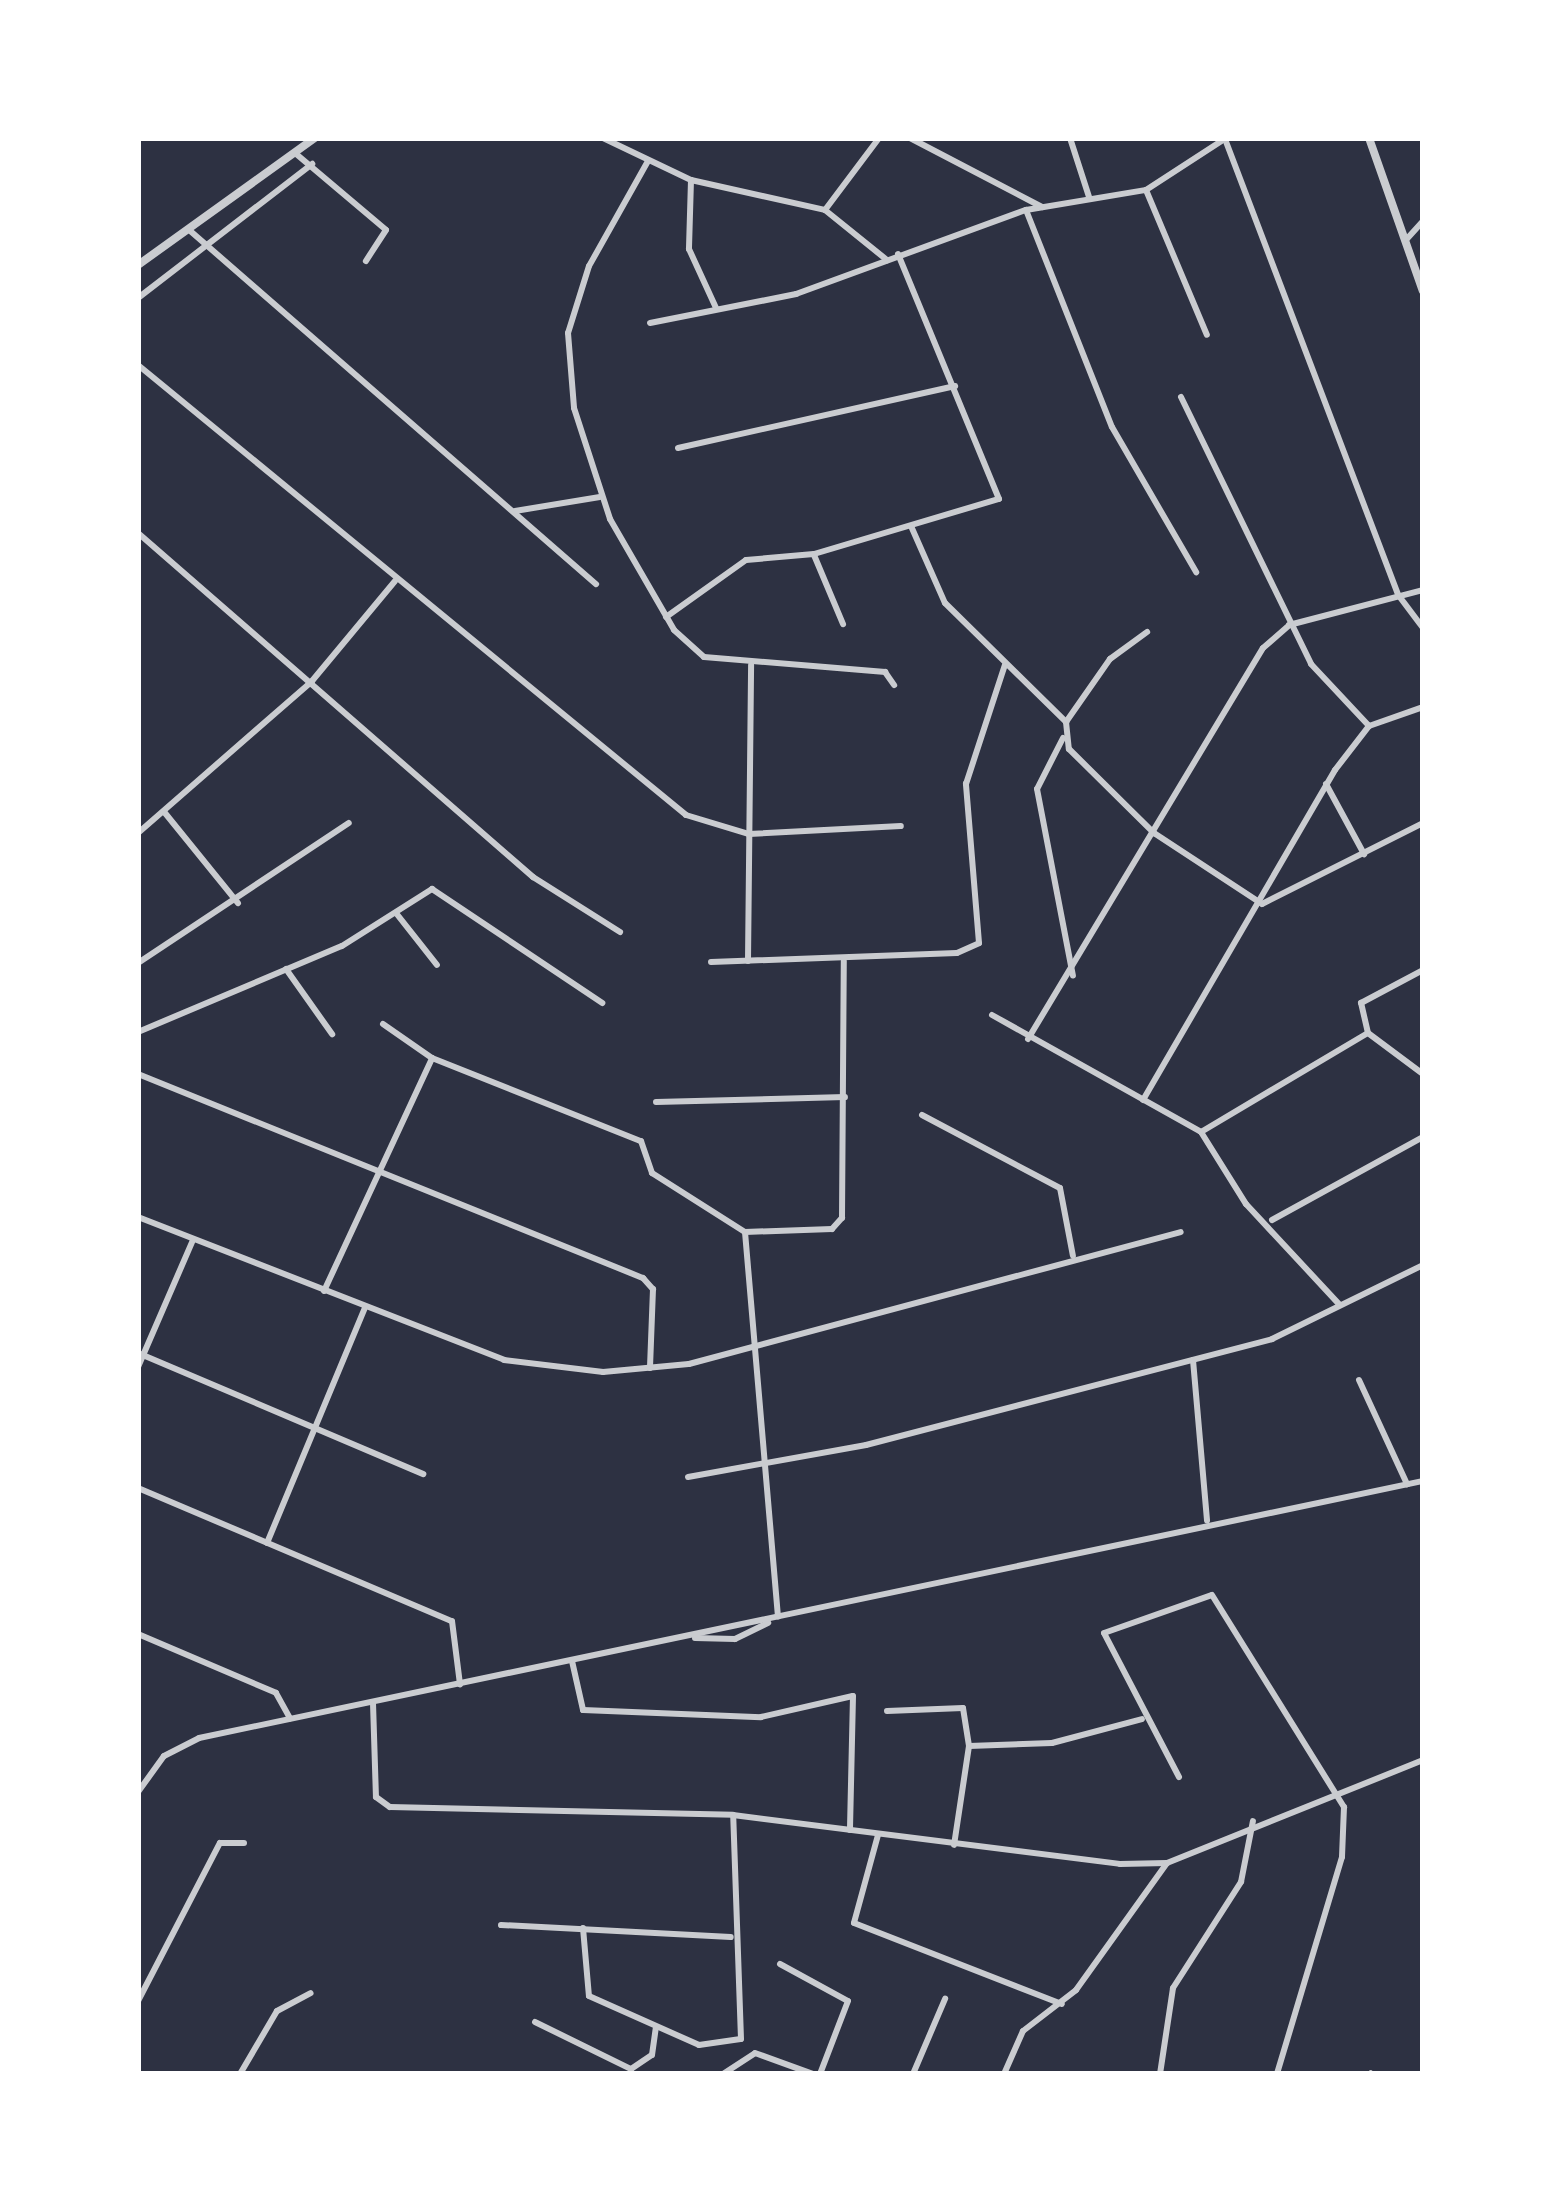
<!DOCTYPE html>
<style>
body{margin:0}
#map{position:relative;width:1561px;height:2212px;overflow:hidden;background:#2d3142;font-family:"Titillium Web",sans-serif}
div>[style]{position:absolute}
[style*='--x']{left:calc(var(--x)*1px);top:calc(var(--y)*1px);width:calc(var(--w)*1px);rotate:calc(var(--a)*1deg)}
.minor>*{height:6px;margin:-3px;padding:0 3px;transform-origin:3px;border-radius:3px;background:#caccd0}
.tertiary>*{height:8px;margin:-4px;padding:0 4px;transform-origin:4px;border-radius:4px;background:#caccd0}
span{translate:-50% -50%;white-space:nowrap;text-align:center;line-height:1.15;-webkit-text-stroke:10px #fff;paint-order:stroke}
.frame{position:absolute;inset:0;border:141px solid #fff;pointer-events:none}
</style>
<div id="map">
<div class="minor">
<i style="--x:603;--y:138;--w:98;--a:25.5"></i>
<i style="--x:691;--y:180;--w:137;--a:12.6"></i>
<i style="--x:825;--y:210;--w:80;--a:38.9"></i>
<i style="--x:910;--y:138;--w:149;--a:27.6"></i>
<i style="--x:1070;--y:138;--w:62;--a:72.1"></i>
<i style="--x:138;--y:139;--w:2;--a:-27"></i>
<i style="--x:1225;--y:139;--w:489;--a:69.2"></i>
<i style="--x:1399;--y:596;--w:40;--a:53"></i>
<i style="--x:295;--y:153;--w:119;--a:40.2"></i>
<i style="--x:386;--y:230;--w:37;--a:123"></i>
<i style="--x:648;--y:161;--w:120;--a:119.3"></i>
<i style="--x:589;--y:266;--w:70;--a:107.4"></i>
<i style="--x:568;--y:333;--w:75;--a:85.4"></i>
<i style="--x:574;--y:408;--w:117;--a:72"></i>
<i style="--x:610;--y:519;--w:128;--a:60"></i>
<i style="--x:674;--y:630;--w:40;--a:42"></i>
<i style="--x:704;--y:657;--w:182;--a:4.7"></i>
<i style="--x:885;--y:672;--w:16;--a:55"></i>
<i style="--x:691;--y:180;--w:69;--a:91.7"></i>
<i style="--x:689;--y:249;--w:65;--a:65.4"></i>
<i style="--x:1146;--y:190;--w:157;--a:67.2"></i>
<i style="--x:825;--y:210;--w:90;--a:-53.1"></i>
<i style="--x:1026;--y:210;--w:233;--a:68.4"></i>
<i style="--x:1112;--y:427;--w:168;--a:59.9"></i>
<i style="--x:188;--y:229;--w:541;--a:41.03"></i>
<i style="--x:1405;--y:241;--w:27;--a:-48"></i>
<i style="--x:138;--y:298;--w:220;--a:-37.6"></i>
<i style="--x:650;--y:323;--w:149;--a:-11.2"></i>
<i style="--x:796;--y:294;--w:245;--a:-20.1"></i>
<i style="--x:1026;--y:210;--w:122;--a:-9.5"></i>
<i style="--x:1146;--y:190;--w:95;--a:-33"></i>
<i style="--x:138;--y:365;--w:709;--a:39.39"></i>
<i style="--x:686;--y:815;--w:66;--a:16.8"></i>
<i style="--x:749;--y:834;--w:152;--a:-3"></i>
<i style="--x:1181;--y:397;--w:297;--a:64"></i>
<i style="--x:1311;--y:664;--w:85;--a:46.9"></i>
<i style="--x:678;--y:448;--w:284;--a:-12.6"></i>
<i style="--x:515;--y:511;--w:86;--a:-9.4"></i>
<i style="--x:911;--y:526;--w:84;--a:66.2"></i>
<i style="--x:945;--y:603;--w:170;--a:44.5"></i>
<i style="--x:1066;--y:722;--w:27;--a:84"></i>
<i style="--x:1069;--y:749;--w:120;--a:44.7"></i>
<i style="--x:1154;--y:833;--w:129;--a:33.3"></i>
<i style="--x:1262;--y:904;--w:180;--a:-26.7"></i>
<i style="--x:138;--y:533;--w:524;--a:41.05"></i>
<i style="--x:533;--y:877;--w:103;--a:32.3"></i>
<i style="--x:814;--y:555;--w:75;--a:67.2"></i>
<i style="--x:666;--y:617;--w:98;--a:-35.5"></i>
<i style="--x:746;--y:560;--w:68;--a:-5"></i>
<i style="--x:814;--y:554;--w:193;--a:-16.6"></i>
<i style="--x:999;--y:499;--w:265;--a:-112.4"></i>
<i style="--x:1066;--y:722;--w:77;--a:-55.1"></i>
<i style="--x:1110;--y:659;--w:46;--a:-36.1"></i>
<i style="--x:1063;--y:738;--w:57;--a:117"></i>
<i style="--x:1037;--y:789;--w:190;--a:79.1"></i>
<i style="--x:1326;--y:784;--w:80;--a:61.5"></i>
<i style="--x:165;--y:813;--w:116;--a:51"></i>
<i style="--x:138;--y:833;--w:231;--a:-41.1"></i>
<i style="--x:312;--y:681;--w:130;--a:-50.3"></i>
<i style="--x:396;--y:913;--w:66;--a:51.7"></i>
<i style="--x:748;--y:961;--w:296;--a:-89.4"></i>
<i style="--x:711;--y:962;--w:246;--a:-2.1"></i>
<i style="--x:957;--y:953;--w:24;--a:-24"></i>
<i style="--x:979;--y:943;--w:160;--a:-94.7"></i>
<i style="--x:966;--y:784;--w:125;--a:-71.9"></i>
<i style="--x:138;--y:963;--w:253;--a:-33.6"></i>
<i style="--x:286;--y:969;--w:80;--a:54.7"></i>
<i style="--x:992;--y:1015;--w:240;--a:29.2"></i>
<i style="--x:1201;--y:1132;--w:85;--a:58"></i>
<i style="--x:1246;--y:1204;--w:138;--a:47.1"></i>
<i style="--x:383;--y:1024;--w:60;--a:34.8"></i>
<i style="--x:432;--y:1058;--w:225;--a:21.7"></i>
<i style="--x:641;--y:1141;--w:34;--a:71"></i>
<i style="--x:652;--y:1173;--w:110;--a:32.4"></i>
<i style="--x:745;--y:1232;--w:87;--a:-2"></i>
<i style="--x:832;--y:1229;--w:15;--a:-48"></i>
<i style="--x:842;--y:1218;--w:257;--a:-89.6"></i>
<i style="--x:138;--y:1032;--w:221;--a:-22.9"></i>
<i style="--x:342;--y:946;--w:107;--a:-32.3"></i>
<i style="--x:432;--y:889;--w:205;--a:33.8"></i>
<i style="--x:1368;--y:1033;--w:31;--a:-103"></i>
<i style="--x:1361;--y:1003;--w:70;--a:-28"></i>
<i style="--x:1028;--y:1039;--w:456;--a:-59"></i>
<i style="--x:1263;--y:648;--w:35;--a:-41"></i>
<i style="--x:1289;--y:625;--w:138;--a:-14.6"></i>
<i style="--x:138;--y:1074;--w:545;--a:22"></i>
<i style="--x:643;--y:1278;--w:15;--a:48"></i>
<i style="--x:653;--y:1289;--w:79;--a:92.2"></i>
<i style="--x:1143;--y:1100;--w:382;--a:-59.8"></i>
<i style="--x:1335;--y:770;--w:56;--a:-52.3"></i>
<i style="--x:1369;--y:726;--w:57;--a:-19.4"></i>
<i style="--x:656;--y:1102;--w:189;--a:-1.5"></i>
<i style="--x:922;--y:1115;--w:156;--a:27.9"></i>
<i style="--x:1060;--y:1188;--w:69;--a:79.2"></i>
<i style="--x:1201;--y:1132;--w:194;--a:-30.7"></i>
<i style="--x:1368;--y:1033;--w:69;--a:36.7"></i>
<i style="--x:138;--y:1217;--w:393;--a:21.3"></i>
<i style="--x:504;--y:1360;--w:100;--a:6.9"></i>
<i style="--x:603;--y:1372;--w:86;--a:-5.3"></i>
<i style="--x:689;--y:1364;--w:509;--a:-15.02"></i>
<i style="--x:1272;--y:1220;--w:172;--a:-28.8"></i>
<i style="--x:745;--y:1232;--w:386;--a:85.1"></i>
<i style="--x:324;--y:1291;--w:257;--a:-65.1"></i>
<i style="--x:138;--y:1353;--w:310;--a:23"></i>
<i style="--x:1193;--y:1360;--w:161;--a:85"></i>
<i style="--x:138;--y:1367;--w:138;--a:-66.6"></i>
<i style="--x:1359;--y:1380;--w:115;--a:65.2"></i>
<i style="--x:688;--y:1477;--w:181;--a:-10.2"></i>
<i style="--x:866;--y:1445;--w:420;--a:-14.6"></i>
<i style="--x:1272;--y:1339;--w:168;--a:-26.1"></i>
<i style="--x:138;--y:1488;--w:341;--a:23"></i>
<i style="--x:452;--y:1621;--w:64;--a:82.8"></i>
<i style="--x:267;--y:1543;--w:255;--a:-67.4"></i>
<i style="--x:138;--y:1634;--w:150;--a:23.1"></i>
<i style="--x:276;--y:1693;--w:29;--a:61"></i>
<i style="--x:695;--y:1638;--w:40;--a:1.4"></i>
<i style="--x:735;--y:1639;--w:37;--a:-26"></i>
<i style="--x:572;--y:1661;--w:50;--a:77.3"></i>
<i style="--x:583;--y:1710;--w:178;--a:2.3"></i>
<i style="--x:761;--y:1717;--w:94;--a:-12.9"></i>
<i style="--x:853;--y:1696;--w:134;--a:91.3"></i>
<i style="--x:373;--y:1703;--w:94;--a:88.2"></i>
<i style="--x:376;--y:1797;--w:17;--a:36"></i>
<i style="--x:390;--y:1807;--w:343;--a:1.3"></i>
<i style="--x:733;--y:1815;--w:390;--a:7.2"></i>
<i style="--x:1120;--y:1864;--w:47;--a:-1.2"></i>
<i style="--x:1167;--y:1863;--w:276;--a:-21.9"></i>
<i style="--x:887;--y:1711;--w:76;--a:-2.3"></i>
<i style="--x:963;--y:1708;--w:38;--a:81"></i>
<i style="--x:969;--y:1746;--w:100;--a:98.6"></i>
<i style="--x:969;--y:1746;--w:83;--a:-2.1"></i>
<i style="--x:1052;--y:1743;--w:93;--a:-14.9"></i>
<i style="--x:1179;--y:1777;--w:162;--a:-117.5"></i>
<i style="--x:1104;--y:1633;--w:114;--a:-19.4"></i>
<i style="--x:1212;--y:1595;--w:250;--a:58.1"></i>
<i style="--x:1344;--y:1807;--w:50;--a:92.3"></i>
<i style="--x:1342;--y:1857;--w:227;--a:106.7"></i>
<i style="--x:138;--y:1792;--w:44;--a:-54.2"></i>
<i style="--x:164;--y:1756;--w:39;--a:-27"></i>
<i style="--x:199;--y:1738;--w:1251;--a:-11.86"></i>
<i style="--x:878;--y:1835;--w:91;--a:105.3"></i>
<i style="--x:854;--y:1923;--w:223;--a:21.3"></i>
<i style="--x:501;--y:1925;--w:230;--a:3"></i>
<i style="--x:583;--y:1928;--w:68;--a:85"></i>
<i style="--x:589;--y:1996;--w:120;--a:24"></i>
<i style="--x:699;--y:2045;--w:42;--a:-8.1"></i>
<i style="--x:741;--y:2039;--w:224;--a:-92"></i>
<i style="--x:780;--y:1964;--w:77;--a:28.6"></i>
<i style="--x:848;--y:2001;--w:78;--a:111"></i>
<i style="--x:138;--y:2001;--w:178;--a:-62.6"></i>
<i style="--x:220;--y:1843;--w:24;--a:0"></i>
<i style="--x:535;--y:2022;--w:107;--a:26.1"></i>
<i style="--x:631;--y:2069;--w:25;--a:-34"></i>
<i style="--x:652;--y:2055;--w:27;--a:-82"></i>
<i style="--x:240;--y:2074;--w:73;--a:-59.6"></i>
<i style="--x:277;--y:2011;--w:38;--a:-28"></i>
<i style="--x:723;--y:2074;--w:38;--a:-33"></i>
<i style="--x:755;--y:2053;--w:62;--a:19.9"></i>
<i style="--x:913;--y:2074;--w:82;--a:-66.9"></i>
<i style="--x:1004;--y:2074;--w:47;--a:-66.2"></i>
<i style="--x:1023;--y:2031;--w:67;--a:-37.7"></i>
<i style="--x:1076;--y:1990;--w:156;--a:-54.4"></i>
<i style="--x:1160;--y:2074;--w:87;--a:-81.4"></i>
<i style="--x:1173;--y:1988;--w:126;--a:-57.3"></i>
<i style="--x:1241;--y:1882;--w:62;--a:-78.9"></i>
<i style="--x:1370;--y:2074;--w:1;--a:-45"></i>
</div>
<div class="tertiary">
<i style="--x:1369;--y:138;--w:162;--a:70.6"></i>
<i style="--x:138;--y:265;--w:218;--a:-35.7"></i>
</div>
<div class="frame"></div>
</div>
